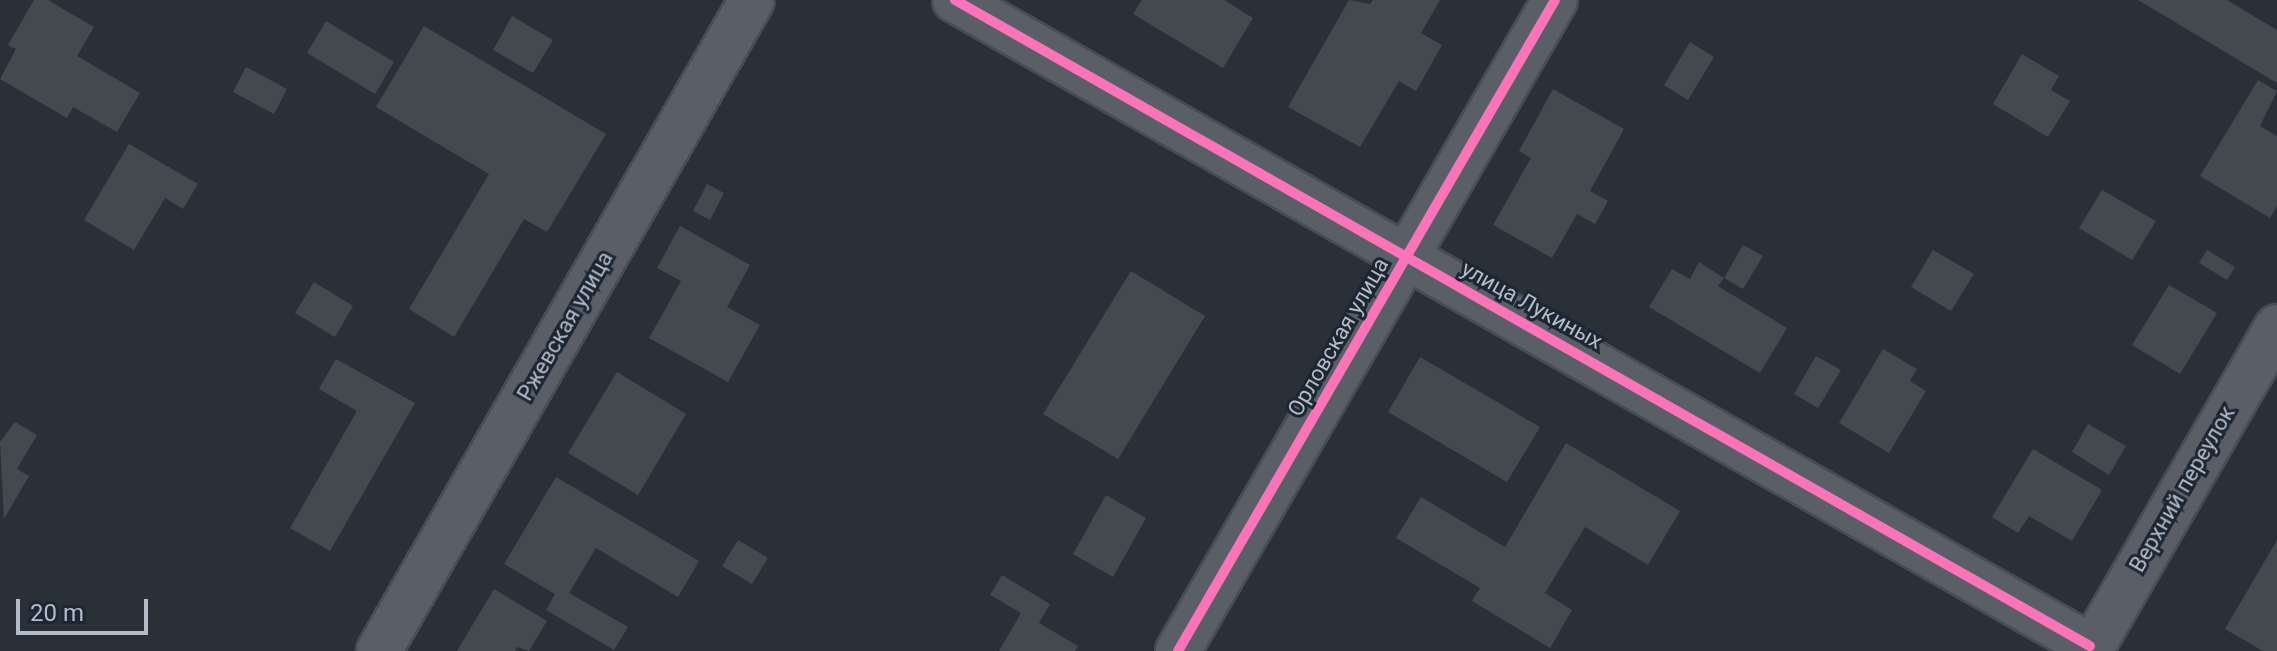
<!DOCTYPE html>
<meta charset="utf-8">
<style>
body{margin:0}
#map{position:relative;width:2277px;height:651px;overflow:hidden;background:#2a3038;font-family:Roboto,sans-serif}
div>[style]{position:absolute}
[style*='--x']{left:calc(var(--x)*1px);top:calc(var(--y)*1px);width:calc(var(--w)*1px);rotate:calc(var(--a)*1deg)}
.building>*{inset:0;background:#444950}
.roads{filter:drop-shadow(2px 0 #484c53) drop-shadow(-2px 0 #484c53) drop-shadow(0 2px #484c53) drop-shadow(0 -2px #484c53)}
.street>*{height:44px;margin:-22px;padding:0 22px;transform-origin:22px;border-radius:22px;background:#5a5e66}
.cycleway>*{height:10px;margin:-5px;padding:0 5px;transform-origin:5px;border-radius:5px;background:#fb73b8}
span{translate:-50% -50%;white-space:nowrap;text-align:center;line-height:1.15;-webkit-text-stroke:6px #1d2633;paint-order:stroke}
.street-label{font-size:22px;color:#b4bcc9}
.scale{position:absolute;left:16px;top:599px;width:132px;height:36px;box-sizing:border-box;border:4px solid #b4bcc9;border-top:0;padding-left:10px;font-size:24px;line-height:28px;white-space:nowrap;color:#b4bcc9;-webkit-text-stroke:6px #1d2633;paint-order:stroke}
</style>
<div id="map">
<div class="building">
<i style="clip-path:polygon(34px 0,48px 0,94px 27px,77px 56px,140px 93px,117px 132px,73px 107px,67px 118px,0 79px,16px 49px,8px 45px)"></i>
<i style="clip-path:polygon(1142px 0,1224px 0,1253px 18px,1223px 68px,1133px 14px)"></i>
<i style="clip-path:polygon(1349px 0,1370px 4px,1373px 0,1440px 0,1421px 33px,1442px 45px,1416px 91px,1399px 81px,1360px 147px,1288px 107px)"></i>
<i style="clip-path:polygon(2138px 0,2227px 0,2277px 30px,2277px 83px)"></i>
<i style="clip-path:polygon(512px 16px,553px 40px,533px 73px,493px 50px)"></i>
<i style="clip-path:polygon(326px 21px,394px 62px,375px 94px,307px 53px)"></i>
<i style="clip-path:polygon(424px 26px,606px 134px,547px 232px,524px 219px,454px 337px,409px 309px,489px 174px,376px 107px)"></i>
<i style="clip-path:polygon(1690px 42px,1714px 57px,1688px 100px,1664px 85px)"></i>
<i style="clip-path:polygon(2022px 54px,2059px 76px,2051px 90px,2070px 101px,2048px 137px,1993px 104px)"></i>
<i style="clip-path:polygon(246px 67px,287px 89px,274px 114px,233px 92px)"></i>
<i style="clip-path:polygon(2258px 80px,2277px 91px,2260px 126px,2277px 136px,2277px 206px,2270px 218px,2200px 176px)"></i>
<i style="clip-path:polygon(1553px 89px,1624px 129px,1590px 191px,1608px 201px,1595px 224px,1577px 214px,1552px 258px,1493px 225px,1531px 158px,1519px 151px)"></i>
<i style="clip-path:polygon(129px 144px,198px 184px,183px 209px,165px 198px,134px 250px,84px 220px)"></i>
<i style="clip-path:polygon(707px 184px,724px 193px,710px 220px,693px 211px)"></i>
<i style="clip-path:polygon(2102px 190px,2156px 221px,2132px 260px,2079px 228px)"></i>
<i style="clip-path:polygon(680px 226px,750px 265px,727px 307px,760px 325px,728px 382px,649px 338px,681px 281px,657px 268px)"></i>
<i style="clip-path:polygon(1743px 245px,1763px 256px,1743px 289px,1724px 278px,1718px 286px,1787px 328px,1760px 373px,1649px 307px,1672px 269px,1690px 279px,1699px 262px,1724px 278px)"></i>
<i style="clip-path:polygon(1933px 250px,1974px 274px,1951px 311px,1911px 287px)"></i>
<i style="clip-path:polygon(2207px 250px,2235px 267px,2227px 280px,2199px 263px)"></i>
<i style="clip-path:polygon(1131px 271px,1205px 316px,1118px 459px,1043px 414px)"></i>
<i style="clip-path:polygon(314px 282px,353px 306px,335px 337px,295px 313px)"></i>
<i style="clip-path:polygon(2169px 285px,2217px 313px,2180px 374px,2132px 345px)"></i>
<i style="clip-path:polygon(1883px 349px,1917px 369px,1910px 381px,1926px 391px,1889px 453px,1839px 423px)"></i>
<i style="clip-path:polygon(1816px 356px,1841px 370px,1818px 408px,1794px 394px)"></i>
<i style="clip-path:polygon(1420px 357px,1540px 427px,1507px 482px,1388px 412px)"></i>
<i style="clip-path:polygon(336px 359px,415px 403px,330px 551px,290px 528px,357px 411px,319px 389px)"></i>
<i style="clip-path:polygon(617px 372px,686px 414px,638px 495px,568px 453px)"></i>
<i style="clip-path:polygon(15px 422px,37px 435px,17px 469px,29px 476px,4px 519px,0 442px)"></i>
<i style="clip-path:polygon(2088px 424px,2126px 446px,2109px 475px,2072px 452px)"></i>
<i style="clip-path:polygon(1566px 443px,1680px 511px,1648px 565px,1585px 527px,1545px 593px,1572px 610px,1550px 648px,1472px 601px,1480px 588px,1396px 538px,1421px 497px,1505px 547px)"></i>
<i style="clip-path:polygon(2033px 449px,2102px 490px,2072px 541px,2029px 516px,2018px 533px,1992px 517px)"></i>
<i style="clip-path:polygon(556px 477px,699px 561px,678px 597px,596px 548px,569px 593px,628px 627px,614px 650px,546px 610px,555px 594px,504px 564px)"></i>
<i style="clip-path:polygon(1106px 495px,1146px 518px,1113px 577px,1073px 554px)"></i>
<i style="clip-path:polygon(738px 540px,768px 558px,752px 584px,722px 566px)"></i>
<i style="clip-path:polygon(2277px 540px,2277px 651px,2263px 651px,2225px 629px)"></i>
<i style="clip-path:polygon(1002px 575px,1050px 604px,1039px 623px,1078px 646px,1075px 651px,999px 651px,1021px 613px,990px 595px)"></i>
<i style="clip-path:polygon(494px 589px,547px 621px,529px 651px,517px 647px,515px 651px,457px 651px)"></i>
</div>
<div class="roads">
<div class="street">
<i style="--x:955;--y:0;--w:1306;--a:29.65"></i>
<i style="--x:379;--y:651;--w:750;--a:-60.19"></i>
<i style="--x:1178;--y:651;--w:752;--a:-59.92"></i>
<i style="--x:2090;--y:651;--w:374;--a:-60"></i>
</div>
</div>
<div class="cycleway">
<i style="--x:955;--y:0;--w:1306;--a:29.65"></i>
<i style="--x:1178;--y:651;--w:752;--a:-59.92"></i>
</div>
<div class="street-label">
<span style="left:1532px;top:305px;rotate:29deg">улица Лукиных</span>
<span style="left:565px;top:326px;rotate:-60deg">Ржевская улица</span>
<span style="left:1338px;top:337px;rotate:-60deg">Орловская улица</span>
<span style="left:2182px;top:489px;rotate:-60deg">Верхний переулок</span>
</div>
<div class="scale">20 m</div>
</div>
